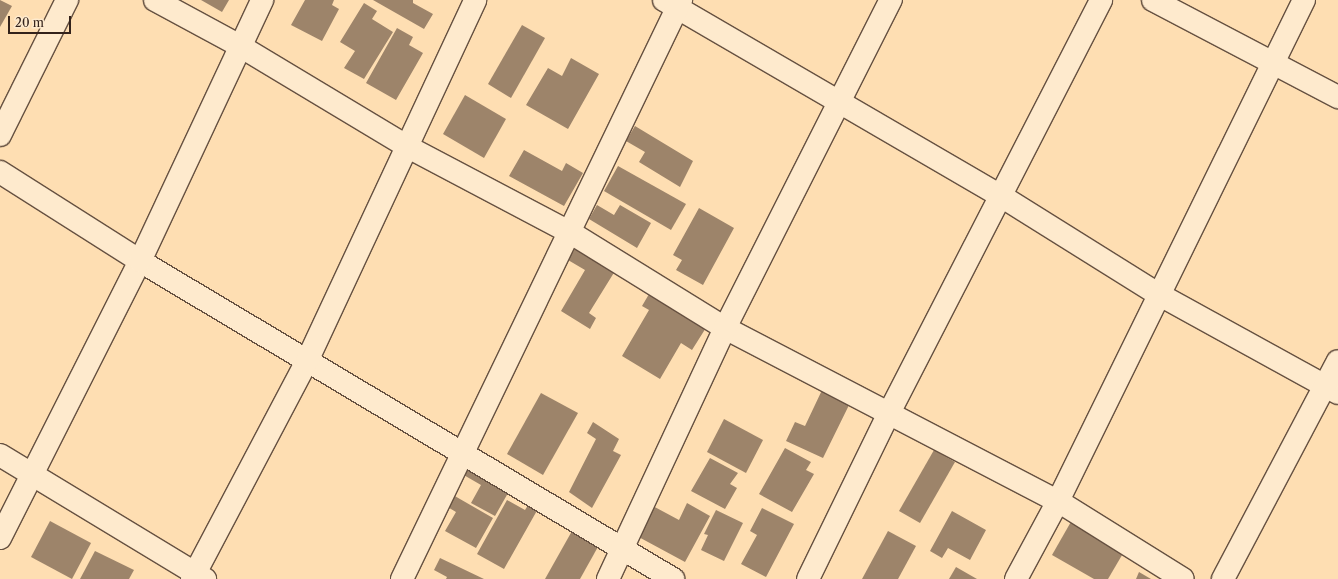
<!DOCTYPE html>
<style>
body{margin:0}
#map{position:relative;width:1338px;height:579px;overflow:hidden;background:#fedeb2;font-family:"Libre Caslon Text",serif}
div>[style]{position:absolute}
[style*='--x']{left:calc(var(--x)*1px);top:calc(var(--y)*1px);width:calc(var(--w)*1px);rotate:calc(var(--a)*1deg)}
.building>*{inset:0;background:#9d846a}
.roads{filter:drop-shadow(1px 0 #665141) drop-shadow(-1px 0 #665141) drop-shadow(0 1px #665141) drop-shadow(0 -1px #665141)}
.minor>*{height:22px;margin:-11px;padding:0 11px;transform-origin:11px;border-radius:11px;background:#feeacd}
span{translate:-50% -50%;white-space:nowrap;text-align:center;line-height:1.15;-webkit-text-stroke:4px #feeacd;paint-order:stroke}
.scale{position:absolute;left:8px;top:16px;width:63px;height:18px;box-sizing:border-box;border:2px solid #33221b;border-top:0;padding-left:5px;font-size:12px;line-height:14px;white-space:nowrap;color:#33221b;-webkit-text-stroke:3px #feeacd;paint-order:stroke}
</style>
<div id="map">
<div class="building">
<i style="clip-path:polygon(0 0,12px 6px,0 27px)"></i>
<i style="clip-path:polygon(201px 0,229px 0,222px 12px)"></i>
<i style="clip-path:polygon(305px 0,334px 0,332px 5px,339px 9px,322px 41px,291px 25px)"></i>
<i style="clip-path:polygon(373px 0,413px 0,413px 3px,433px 14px,424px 29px)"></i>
<i style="clip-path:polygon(364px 3px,377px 11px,372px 19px,393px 32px,364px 79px,344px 68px,355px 51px,340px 42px)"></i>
<i style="clip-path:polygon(522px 25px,545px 38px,511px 98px,488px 84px)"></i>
<i style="clip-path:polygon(397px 28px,413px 37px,409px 45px,423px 53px,396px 100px,366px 83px)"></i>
<i style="clip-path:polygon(571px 58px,599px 74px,568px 129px,526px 105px,548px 68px,562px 76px)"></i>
<i style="clip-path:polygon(465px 95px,506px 119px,484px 158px,443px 134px)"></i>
<i style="clip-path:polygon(635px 126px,693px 161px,680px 187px,639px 162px,645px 152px,626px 141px)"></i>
<i style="clip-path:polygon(524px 150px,562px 171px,566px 163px,583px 173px,564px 206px,509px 176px)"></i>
<i style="clip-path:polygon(618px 166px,686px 204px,671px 230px,604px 191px)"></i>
<i style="clip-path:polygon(597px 205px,614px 215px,620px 205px,651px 223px,637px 248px,589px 219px)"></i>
<i style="clip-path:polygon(699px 208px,734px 228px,703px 285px,676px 270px,682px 260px,673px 255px)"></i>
<i style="clip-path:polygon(576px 247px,615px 271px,589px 313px,596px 318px,590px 329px,561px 311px,585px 270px,568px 260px)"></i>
<i style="clip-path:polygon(652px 289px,709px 323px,692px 350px,681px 343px,660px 379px,622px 356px,649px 310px,642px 306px)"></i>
<i style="clip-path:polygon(823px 388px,851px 401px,823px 458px,786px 441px,795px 422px,805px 426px)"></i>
<i style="clip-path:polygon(541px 393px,578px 413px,543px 475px,507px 454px)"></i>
<i style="clip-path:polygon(724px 419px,763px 440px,746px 473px,707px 452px)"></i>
<i style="clip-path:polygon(593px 422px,619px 439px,613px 451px,621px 455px,592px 508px,569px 492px,596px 439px,587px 433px)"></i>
<i style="clip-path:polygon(785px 448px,811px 462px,806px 470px,814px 474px,792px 512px,759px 494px)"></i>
<i style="clip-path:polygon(934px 450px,955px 462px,920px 523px,899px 511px)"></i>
<i style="clip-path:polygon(710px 458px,738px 473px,730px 484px,737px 488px,725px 509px,691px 491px)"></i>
<i style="clip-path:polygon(469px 462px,512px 486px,495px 516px,471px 503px,481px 485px,462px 474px)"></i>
<i style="clip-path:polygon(453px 495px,493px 518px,476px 548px,445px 531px,456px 512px,446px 506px)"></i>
<i style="clip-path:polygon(507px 500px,525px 510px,530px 502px,539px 507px,504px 569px,477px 554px)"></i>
<i style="clip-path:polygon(687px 503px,710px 516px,685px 562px,635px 535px,651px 505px,679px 520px)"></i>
<i style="clip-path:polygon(762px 508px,794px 524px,766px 577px,741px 564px,757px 535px,750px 531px)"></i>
<i style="clip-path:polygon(716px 510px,743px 523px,724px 561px,701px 550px,708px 535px,704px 534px)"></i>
<i style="clip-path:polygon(952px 511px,986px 530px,970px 560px,948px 548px,942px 558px,930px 551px)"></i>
<i style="clip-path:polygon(1072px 520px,1125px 550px,1108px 579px,1094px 579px,1052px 555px)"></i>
<i style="clip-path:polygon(50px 521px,91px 543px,72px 579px,31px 557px)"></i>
<i style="clip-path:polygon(572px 531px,599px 545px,580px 579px,545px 579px)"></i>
<i style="clip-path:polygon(888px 531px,916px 546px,898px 579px,862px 579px)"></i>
<i style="clip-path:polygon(95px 551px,134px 570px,129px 579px,80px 579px)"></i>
<i style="clip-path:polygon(440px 558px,484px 579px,446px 579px,447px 577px,434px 570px)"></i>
<i style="clip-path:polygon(956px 567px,977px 579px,949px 579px)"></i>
<i style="clip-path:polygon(1139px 572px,1151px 579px,1136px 579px)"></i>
</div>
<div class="roads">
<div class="minor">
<i style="--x:155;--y:0;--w:97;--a:28.4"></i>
<i style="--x:240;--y:46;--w:196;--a:31"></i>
<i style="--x:408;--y:147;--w:184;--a:27.8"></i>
<i style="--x:571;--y:233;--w:181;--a:31.7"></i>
<i style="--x:725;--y:328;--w:375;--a:27.5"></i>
<i style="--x:1058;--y:501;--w:147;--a:32"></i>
<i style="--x:664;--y:0;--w:390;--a:30.2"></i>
<i style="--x:1001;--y:196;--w:185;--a:32"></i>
<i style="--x:1158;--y:294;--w:205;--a:28.8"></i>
<i style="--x:1153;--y:0;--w:209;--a:27.7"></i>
<i style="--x:0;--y:135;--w:151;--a:-63.6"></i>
<i style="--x:0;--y:172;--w:166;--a:32.4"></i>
<i style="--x:140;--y:261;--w:621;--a:30.82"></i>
<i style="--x:0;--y:455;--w:240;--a:31.2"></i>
<i style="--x:0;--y:538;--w:310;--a:-63.2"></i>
<i style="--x:140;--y:261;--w:288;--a:-64.9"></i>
<i style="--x:192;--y:579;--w:246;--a:-62.2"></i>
<i style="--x:307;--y:361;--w:398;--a:-65"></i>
<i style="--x:402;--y:579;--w:643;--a:-64.27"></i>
<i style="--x:608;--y:579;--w:277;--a:-65"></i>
<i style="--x:725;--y:328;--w:368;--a:-63.2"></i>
<i style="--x:808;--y:579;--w:185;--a:-64"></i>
<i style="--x:889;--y:413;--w:464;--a:-62.8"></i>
<i style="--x:1016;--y:579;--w:89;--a:-61.7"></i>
<i style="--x:1058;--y:501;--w:558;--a:-63.85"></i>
<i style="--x:1223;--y:579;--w:246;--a:-62.2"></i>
</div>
</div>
<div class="scale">20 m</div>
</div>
